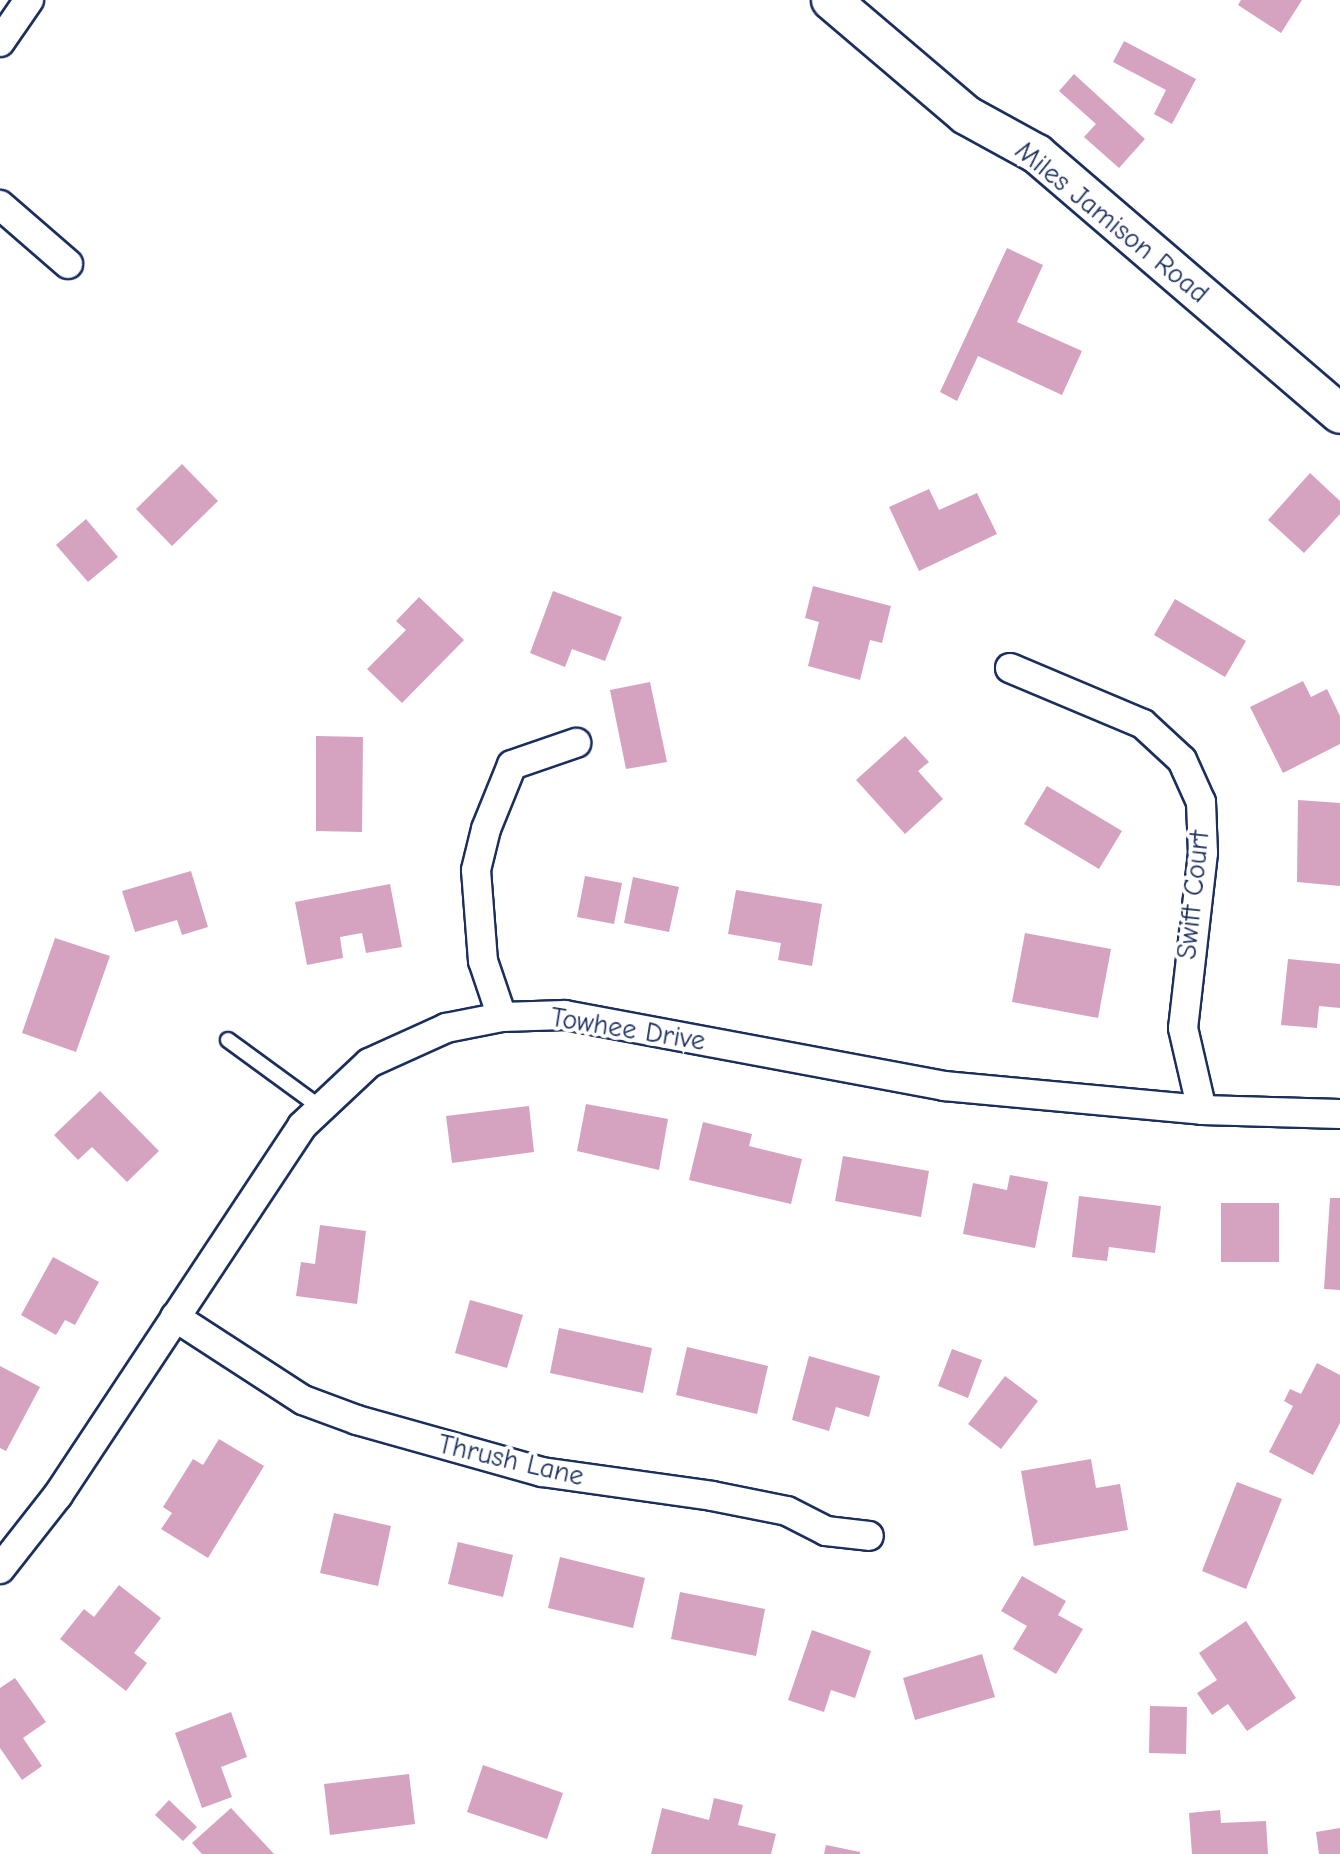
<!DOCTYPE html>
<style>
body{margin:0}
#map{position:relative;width:1340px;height:1854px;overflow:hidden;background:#fff;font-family:"Comic Neue",sans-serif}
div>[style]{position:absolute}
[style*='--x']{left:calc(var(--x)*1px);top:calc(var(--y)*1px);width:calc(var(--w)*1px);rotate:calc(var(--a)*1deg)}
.building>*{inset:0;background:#d5a3c0}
.roads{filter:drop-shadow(2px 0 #1b2f5e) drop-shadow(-2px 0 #1b2f5e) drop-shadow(0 2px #1b2f5e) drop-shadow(0 -2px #1b2f5e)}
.service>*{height:14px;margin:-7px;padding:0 7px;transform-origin:7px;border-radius:7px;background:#fff}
.minor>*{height:28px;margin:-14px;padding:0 14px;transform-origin:14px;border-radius:14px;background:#fff}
.secondary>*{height:38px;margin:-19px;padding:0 19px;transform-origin:19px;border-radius:19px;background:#fff}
span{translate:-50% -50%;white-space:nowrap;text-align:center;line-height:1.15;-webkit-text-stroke:8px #fff;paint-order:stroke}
.street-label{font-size:28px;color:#1b2f5e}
</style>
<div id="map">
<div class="building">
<i style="clip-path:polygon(1241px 0,1302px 0,1281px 33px,1238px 5px)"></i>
<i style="clip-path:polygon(1124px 41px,1196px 79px,1172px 124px,1154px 114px,1166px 90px,1113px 62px)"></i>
<i style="clip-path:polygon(1074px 74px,1145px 139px,1119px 168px,1084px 137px,1096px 124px,1059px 91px)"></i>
<i style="clip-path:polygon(1007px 248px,1043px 265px,1017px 322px,1082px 351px,1062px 395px,978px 356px,957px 401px,940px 392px)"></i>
<i style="clip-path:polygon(182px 464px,218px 501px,172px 546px,136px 509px)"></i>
<i style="clip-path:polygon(1310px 473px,1340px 501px,1340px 514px,1304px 553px,1268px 520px)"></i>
<i style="clip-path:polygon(929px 489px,939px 510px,977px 493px,997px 534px,919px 571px,889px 507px)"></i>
<i style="clip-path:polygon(86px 519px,118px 557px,88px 582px,56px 545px)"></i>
<i style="clip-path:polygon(813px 586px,891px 606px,882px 643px,870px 640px,860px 680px,808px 666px,819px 622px,805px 618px)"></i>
<i style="clip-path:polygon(553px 591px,622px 617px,605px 661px,572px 649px,565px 667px,530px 653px)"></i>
<i style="clip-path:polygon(419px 597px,464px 640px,402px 703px,367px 669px,406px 630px,396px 621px)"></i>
<i style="clip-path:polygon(1175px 599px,1246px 641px,1225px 677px,1154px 635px)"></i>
<i style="clip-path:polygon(1303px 681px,1311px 697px,1327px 689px,1340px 716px,1340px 744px,1283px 773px,1250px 707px)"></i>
<i style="clip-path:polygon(650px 682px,667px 762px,626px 769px,610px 690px)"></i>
<i style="clip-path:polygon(316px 736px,363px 737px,362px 832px,316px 831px)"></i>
<i style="clip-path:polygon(905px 736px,929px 762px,918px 771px,943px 799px,905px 834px,856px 780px)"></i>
<i style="clip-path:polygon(1047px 786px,1122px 831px,1099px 869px,1024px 824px)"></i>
<i style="clip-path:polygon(1298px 800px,1340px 803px,1340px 886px,1297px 882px)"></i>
<i style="clip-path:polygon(191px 871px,208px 927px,182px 935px,177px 920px,135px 932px,122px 891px)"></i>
<i style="clip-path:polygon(585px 876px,622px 883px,614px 924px,577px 917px)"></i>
<i style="clip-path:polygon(633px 877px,679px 887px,669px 932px,624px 923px)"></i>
<i style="clip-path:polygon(390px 884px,402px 947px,366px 953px,362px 933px,340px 937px,343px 958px,307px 965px,295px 902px)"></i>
<i style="clip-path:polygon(736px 890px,822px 904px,812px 966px,778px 960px,781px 943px,728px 934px)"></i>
<i style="clip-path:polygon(1025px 933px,1111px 949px,1098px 1018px,1012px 1002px)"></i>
<i style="clip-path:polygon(55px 938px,110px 956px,76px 1052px,22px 1033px)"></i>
<i style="clip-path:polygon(1288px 959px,1340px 964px,1340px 1008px,1319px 1006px,1317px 1028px,1281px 1025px)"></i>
<i style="clip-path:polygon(100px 1091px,159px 1151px,127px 1182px,92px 1147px,78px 1160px,54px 1135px)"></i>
<i style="clip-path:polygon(586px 1104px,668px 1119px,659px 1170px,577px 1151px)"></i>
<i style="clip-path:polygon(529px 1106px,534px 1152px,452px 1163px,446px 1116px)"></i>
<i style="clip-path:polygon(703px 1122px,752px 1134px,749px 1146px,802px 1159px,791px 1204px,689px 1180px)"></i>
<i style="clip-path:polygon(843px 1156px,929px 1171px,921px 1217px,835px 1201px)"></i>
<i style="clip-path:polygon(1010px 1175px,1048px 1182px,1035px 1248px,963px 1234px,973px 1183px,1007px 1190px)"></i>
<i style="clip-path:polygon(1079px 1196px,1161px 1206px,1155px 1253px,1109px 1247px,1107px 1261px,1072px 1257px)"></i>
<i style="clip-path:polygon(1330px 1198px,1340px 1198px,1340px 1290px,1324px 1289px)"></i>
<i style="clip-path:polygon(1221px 1203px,1279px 1203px,1279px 1262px,1221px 1262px)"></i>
<i style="clip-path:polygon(320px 1225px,366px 1231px,357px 1304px,296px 1296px,301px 1262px,315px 1264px)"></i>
<i style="clip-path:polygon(53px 1257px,99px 1282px,75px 1325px,65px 1320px,56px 1335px,21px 1315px)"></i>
<i style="clip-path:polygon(470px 1300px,523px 1315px,507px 1368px,455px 1353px)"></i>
<i style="clip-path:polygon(559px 1328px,652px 1348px,643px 1393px,550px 1373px)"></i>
<i style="clip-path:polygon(687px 1347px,768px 1366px,757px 1414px,676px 1395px)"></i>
<i style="clip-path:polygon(952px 1349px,982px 1360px,968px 1398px,938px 1386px)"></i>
<i style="clip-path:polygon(809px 1356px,880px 1376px,869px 1417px,836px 1407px,829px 1431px,792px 1420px)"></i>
<i style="clip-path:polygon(1317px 1363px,1340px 1375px,1340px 1423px,1313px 1475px,1269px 1452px,1293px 1406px,1284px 1401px,1290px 1389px,1301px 1394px)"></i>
<i style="clip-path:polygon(0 1366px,40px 1387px,6px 1451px,0 1448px)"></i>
<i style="clip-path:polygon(1005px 1376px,1038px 1401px,1001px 1449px,968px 1424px)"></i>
<i style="clip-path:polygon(219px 1439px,264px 1466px,208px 1558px,161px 1529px,172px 1513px,163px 1507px,193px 1459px,203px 1465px)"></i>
<i style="clip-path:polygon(1091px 1459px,1096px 1488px,1120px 1484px,1128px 1530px,1034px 1546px,1021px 1471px)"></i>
<i style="clip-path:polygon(1237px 1482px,1282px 1499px,1246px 1589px,1202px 1571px)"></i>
<i style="clip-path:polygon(334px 1513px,391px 1526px,378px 1586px,320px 1573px)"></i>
<i style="clip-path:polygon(458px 1542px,513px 1555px,503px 1597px,448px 1584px)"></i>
<i style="clip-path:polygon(560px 1557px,645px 1578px,633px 1628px,548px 1608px)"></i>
<i style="clip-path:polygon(1022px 1576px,1066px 1601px,1058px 1615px,1083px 1629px,1056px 1674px,1013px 1649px,1027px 1626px,1001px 1611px)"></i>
<i style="clip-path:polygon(119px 1585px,161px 1618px,134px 1653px,147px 1663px,126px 1691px,60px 1639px,84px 1609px,94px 1617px)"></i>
<i style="clip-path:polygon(680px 1592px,765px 1609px,756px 1656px,671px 1639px)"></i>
<i style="clip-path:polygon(1246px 1621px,1296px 1698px,1247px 1731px,1228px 1704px,1212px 1715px,1197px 1693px,1217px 1680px,1199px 1653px)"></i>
<i style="clip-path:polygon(812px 1630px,871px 1651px,855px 1698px,831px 1690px,824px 1712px,788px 1700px)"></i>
<i style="clip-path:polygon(982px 1654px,995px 1697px,915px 1720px,903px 1678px)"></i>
<i style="clip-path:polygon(15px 1678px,46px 1722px,23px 1738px,42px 1766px,22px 1780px,0 1748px,0 1688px)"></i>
<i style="clip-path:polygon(1150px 1706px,1187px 1707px,1186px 1754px,1149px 1753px)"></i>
<i style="clip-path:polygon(231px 1712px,247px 1757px,221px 1767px,232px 1797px,202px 1808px,175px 1733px)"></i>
<i style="clip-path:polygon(483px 1765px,563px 1793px,547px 1839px,467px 1812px)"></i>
<i style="clip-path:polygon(409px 1774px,415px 1824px,330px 1835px,324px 1784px)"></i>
<i style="clip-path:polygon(714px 1798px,743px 1805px,738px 1825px,776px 1834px,771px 1854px,651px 1854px,662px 1808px,709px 1820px)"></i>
<i style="clip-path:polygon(169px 1800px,197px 1827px,183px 1841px,155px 1815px)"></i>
<i style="clip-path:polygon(231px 1808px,274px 1854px,202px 1854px,192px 1843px)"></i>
<i style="clip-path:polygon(1220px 1810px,1221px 1823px,1266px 1821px,1268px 1854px,1192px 1854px,1189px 1813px)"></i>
<i style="clip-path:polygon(1340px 1828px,1340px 1854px,1319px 1854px,1316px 1832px)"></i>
<i style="clip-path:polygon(826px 1845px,860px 1852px,860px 1854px,824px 1854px)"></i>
</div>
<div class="roads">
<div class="service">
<i style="--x:228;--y:1040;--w:114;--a:36.1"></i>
</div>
<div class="minor">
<i style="--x:0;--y:42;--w:51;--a:-55.4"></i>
<i style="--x:0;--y:205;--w:90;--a:40.9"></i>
<i style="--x:1010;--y:668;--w:144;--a:22.8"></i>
<i style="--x:1143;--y:724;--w:53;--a:42.7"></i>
<i style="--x:1182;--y:760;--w:46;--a:65.7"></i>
<i style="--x:1201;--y:802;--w:51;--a:87.8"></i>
<i style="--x:1203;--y:853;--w:176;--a:96.5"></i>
<i style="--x:1183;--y:1028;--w:84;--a:77"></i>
<i style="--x:502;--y:1017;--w:59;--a:-108.7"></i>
<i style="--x:483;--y:961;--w:91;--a:-94.4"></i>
<i style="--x:476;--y:870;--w:42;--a:-76.3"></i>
<i style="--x:486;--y:829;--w:69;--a:-67.9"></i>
<i style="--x:512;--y:765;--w:68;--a:-19"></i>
<i style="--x:175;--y:1317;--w:153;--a:33"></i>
<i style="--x:303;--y:1400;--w:58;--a:20.3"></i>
<i style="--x:357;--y:1420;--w:192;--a:15.7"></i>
<i style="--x:542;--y:1472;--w:172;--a:8"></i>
<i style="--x:712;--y:1496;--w:76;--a:11.3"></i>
<i style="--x:787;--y:1511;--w:44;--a:27.1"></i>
<i style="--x:826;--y:1531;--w:43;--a:6.6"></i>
<i style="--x:0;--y:1569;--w:94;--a:-51.9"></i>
<i style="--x:58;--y:1495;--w:442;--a:-56.5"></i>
<i style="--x:302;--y:1126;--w:92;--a:-43.2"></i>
<i style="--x:369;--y:1063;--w:85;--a:-24.4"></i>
<i style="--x:446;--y:1028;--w:57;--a:-11.1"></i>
<i style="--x:502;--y:1017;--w:63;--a:-1.8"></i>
<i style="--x:565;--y:1015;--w:386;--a:10.6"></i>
<i style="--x:944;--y:1086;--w:259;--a:5.3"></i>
<i style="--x:1202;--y:1110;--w:138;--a:1.7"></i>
</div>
<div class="secondary">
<i style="--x:831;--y:0;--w:177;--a:40.4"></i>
<i style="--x:966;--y:115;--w:81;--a:28.8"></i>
<i style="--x:1037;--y:154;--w:399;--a:40.6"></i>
</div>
</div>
<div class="street-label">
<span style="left:1112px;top:222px;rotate:39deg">Miles Jamison Road</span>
<span style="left:1193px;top:895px;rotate:-84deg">Swift Court</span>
<span style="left:628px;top:1029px;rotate:9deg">Towhee Drive</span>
<span style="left:511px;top:1460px;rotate:13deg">Thrush Lane</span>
</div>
</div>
